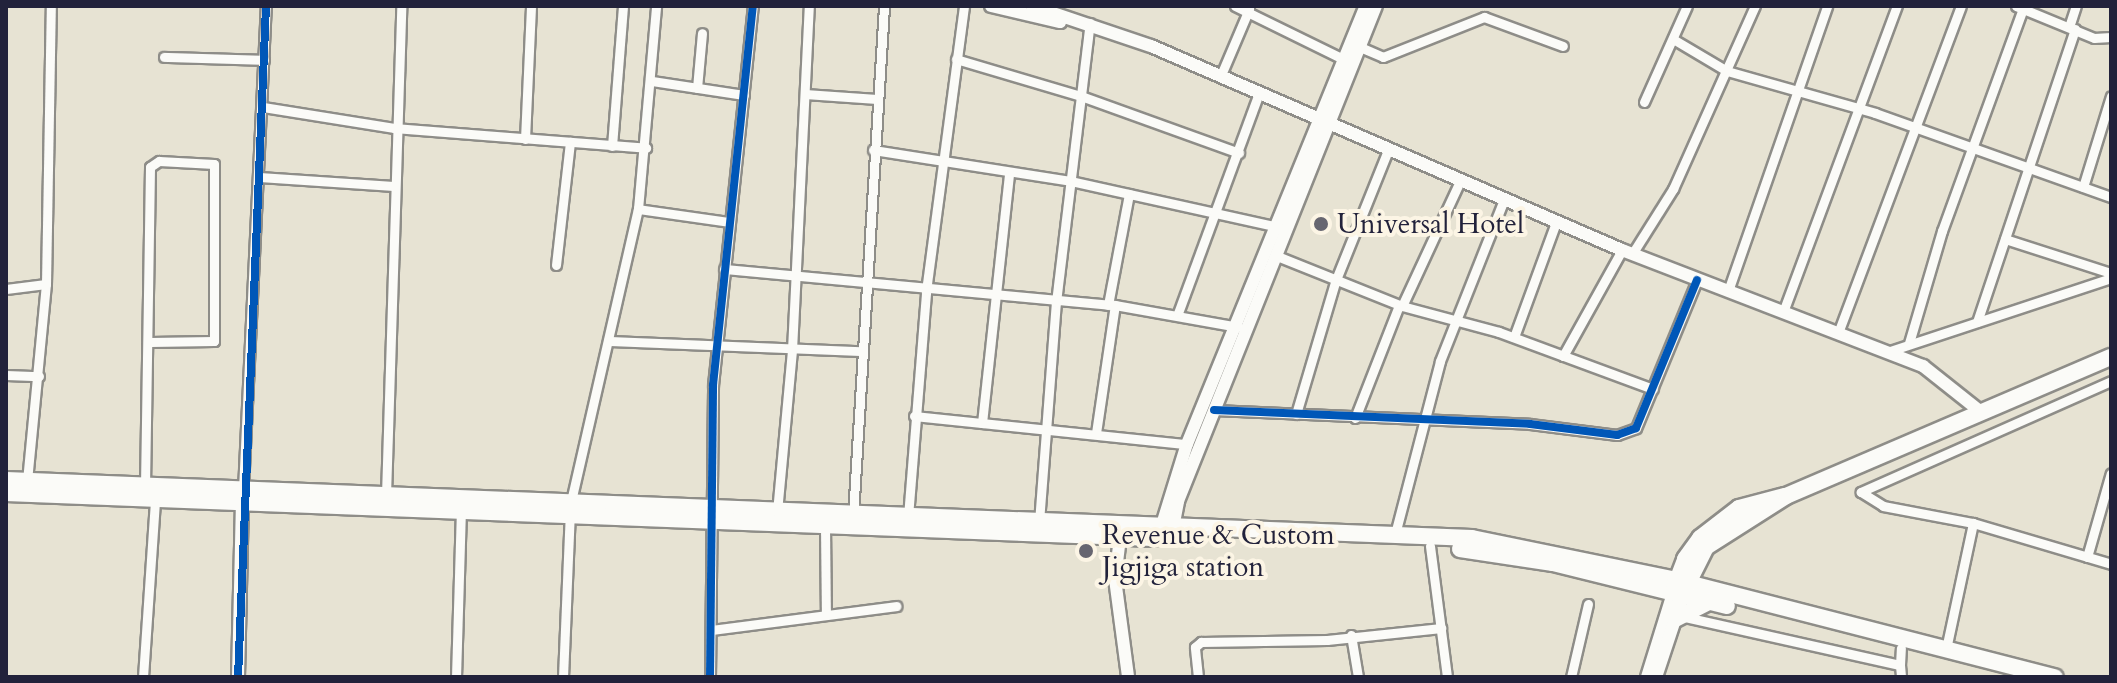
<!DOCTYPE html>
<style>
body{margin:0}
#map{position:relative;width:2117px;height:683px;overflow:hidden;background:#e7e3d3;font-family:Cardo,serif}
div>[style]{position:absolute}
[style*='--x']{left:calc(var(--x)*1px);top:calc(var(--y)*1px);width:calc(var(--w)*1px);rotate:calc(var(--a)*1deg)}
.roads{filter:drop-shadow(2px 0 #8e8d88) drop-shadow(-2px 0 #8e8d88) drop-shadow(0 2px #8e8d88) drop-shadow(0 -2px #8e8d88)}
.street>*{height:9px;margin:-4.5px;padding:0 4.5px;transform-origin:4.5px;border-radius:4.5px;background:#fbfbf8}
.secondary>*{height:12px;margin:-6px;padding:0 6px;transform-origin:6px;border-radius:6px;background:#fbfbf8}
.highway>*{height:16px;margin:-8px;padding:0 8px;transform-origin:8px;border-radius:8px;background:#fbfbf8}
.cycleway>*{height:8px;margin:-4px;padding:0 4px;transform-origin:4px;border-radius:4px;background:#0057b8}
.dots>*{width:22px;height:22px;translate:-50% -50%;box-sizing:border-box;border:4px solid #fcf5e5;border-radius:50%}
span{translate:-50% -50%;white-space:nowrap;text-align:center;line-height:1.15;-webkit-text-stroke:8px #fcf5e5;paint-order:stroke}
.poi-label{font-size:28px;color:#22223b}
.left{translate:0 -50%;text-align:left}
.frame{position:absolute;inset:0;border:8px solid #22223b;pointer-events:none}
</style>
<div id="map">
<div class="roads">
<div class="street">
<i style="--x:1235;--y:6;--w:123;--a:26.1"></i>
<i style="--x:2016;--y:6;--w:84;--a:22.3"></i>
<i style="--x:2094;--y:38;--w:17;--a:-3"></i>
<i style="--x:2069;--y:27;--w:22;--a:-72"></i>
<i style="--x:1673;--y:39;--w:63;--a:30.7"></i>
<i style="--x:1727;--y:71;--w:154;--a:15.8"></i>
<i style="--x:1875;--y:113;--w:251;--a:19.6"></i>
<i style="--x:1360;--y:47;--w:25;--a:23"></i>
<i style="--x:1383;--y:57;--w:109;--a:-21.6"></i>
<i style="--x:1484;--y:17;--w:84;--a:20.2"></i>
<i style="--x:164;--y:57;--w:100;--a:1.7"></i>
<i style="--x:956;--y:59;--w:130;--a:16.5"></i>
<i style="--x:1081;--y:96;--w:168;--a:19.8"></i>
<i style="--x:1221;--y:75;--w:72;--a:-67"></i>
<i style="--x:652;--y:81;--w:93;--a:8.7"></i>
<i style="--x:697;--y:88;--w:55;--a:-84.8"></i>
<i style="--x:805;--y:94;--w:72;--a:4"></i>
<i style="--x:1644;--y:102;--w:105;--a:-65.9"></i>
<i style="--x:263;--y:107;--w:133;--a:9.1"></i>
<i style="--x:394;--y:128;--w:253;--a:4.5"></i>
<i style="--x:525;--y:139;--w:133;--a:-87.4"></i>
<i style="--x:612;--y:146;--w:140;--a:-85.5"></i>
<i style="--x:873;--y:150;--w:200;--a:8.9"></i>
<i style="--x:1071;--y:181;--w:212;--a:12.5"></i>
<i style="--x:260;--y:177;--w:133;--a:3.9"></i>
<i style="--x:2083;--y:187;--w:95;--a:-72.9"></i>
<i style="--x:638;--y:209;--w:92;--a:8.1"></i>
<i style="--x:2005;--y:239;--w:111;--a:17.8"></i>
<i style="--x:1632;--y:254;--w:77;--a:-57.8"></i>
<i style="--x:1673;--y:189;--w:201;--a:-65.9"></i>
<i style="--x:1277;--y:256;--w:135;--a:21.8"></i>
<i style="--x:1402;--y:306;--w:100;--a:15"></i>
<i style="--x:1499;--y:332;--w:164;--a:20.3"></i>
<i style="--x:556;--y:265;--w:124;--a:-83.5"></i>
<i style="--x:724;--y:269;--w:393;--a:5.3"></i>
<i style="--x:1115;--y:305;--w:125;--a:10.1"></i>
<i style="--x:6;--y:289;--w:40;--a:-7.1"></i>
<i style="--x:1728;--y:291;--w:302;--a:-70.8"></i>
<i style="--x:1108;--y:305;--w:113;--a:-79.3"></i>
<i style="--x:1402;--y:306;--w:138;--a:-65.1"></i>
<i style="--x:1783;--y:312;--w:327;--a:-69.6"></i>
<i style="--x:1178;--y:313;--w:229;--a:-69.8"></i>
<i style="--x:1977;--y:322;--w:309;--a:-71.5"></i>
<i style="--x:1838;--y:333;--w:349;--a:-69.4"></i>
<i style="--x:1514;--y:337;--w:122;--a:-69.9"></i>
<i style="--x:608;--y:341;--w:254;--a:2.3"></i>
<i style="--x:1909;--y:343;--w:117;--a:-73.6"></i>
<i style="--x:1942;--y:231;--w:239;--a:-70"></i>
<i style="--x:1887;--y:352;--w:236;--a:-18.3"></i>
<i style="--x:1563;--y:356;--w:121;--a:-60.9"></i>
<i style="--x:6;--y:375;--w:33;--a:2"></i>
<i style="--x:2111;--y:381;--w:274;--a:156.1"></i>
<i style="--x:1861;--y:492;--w:26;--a:32"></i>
<i style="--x:1883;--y:506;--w:92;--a:10.7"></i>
<i style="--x:1973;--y:523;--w:144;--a:16.5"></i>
<i style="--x:1214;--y:410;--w:316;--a:2.5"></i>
<i style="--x:1530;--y:424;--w:88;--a:7.2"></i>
<i style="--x:1617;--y:435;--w:20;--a:-20"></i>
<i style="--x:1636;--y:428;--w:160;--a:-67.6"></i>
<i style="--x:1296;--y:414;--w:138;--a:-73.5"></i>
<i style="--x:1335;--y:282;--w:142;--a:-68.1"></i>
<i style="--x:914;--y:416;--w:274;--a:5.9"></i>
<i style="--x:1355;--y:418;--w:121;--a:-68.7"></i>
<i style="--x:982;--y:423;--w:251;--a:-83.8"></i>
<i style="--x:1096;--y:433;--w:129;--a:-81.6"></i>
<i style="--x:27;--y:481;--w:198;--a:-84.5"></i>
<i style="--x:46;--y:284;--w:278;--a:-89"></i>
<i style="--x:145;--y:486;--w:319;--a:-89.1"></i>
<i style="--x:150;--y:167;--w:11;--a:-34"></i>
<i style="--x:159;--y:161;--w:55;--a:3.1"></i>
<i style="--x:214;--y:164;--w:177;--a:90"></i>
<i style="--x:214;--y:341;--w:64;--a:179.1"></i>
<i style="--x:243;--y:490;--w:485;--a:-87.3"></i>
<i style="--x:386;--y:495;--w:489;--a:-88.2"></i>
<i style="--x:571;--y:501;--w:300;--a:-77.1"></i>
<i style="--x:638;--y:209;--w:204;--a:-84.9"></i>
<i style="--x:777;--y:512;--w:163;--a:-84.7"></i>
<i style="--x:792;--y:350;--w:344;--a:-87.2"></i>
<i style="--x:853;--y:515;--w:510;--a:-86.51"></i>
<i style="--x:908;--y:517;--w:227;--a:-85.4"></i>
<i style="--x:926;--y:291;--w:288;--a:-82.4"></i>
<i style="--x:1039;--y:522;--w:221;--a:-85.6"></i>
<i style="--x:1056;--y:302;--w:281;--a:-83.1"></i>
<i style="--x:825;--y:526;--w:89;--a:89.4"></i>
<i style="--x:1395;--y:534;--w:179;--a:-75.4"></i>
<i style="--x:1440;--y:361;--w:174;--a:-68.4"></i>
<i style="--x:1430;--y:546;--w:132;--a:82.6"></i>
<i style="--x:2087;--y:557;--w:87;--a:-74.1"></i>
<i style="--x:1685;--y:617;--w:220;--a:12.6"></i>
<i style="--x:1900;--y:665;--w:12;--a:85"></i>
<i style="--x:712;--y:630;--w:186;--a:-7.4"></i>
<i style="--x:1351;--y:635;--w:43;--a:80.5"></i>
<i style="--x:1946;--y:649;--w:129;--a:-77.9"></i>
<i style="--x:1900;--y:665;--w:17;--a:-87"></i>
<i style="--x:143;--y:677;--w:178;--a:-86.1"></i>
<i style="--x:456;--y:677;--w:167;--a:-88.3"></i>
<i style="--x:563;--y:677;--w:164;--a:-87.6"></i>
<i style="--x:710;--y:677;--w:292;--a:-89.4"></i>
<i style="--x:713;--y:385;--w:381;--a:-84"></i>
<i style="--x:1198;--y:677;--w:30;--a:-96"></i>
<i style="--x:1195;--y:647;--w:8;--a:-40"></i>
<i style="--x:1201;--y:642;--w:126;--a:-0.9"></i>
<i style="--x:1327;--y:640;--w:115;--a:-6"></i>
<i style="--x:1571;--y:677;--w:75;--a:-76.9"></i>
</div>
<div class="secondary">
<i style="--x:991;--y:6;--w:71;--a:13.1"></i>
<i style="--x:1032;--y:6;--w:126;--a:18.6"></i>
<i style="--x:1151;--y:46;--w:513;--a:23.42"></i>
<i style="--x:1622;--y:250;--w:323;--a:21.1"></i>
<i style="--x:1923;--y:366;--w:74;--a:38.4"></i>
<i style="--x:1121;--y:529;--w:50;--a:96.8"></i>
<i style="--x:1115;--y:579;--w:99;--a:82.4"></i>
<i style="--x:1160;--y:531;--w:91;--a:-72.8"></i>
<i style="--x:1187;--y:444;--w:473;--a:-67.8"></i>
<i style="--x:1171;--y:538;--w:38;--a:-79"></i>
<i style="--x:1178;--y:501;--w:533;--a:-68.2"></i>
<i style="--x:238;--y:677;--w:180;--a:-88.7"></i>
<i style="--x:1647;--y:677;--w:88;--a:-72.8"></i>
<i style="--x:1656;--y:677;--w:85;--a:-71.6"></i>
</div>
<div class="highway">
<i style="--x:6;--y:480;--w:1467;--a:2.27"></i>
<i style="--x:1472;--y:538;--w:208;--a:11.6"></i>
<i style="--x:1676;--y:580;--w:391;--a:14.4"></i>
<i style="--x:6;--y:493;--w:1148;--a:2.25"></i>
<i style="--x:1460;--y:549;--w:94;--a:8.6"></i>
<i style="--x:1553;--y:563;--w:179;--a:13.9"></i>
<i style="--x:1673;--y:591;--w:34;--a:-69"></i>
<i style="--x:1685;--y:559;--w:26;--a:-54"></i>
<i style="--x:1700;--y:538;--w:49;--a:-37.6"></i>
<i style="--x:1739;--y:508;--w:47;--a:-14.9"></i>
<i style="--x:1684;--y:591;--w:49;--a:-63.4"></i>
<i style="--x:1706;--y:547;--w:95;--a:-32.5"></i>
<i style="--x:1786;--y:496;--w:353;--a:-23.2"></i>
<i style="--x:1675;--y:619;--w:38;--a:-27"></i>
</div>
</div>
<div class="cycleway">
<i style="--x:1214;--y:410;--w:316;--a:2.5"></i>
<i style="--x:1530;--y:424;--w:88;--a:7.2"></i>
<i style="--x:1617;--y:435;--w:20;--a:-20"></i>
<i style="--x:1636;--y:428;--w:160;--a:-67.6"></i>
<i style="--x:238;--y:677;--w:672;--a:-87.61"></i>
<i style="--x:710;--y:677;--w:292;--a:-89.4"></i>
<i style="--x:713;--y:385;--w:381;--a:-84"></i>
</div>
<div class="dots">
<i style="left:1321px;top:224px;background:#676670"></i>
<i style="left:1086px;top:551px;background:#676670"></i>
</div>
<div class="poi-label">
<span class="left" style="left:1337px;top:224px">Universal Hotel</span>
<span class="left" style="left:1102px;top:551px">Revenue &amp; Custom<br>Jigjiga station</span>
</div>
<div class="frame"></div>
</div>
